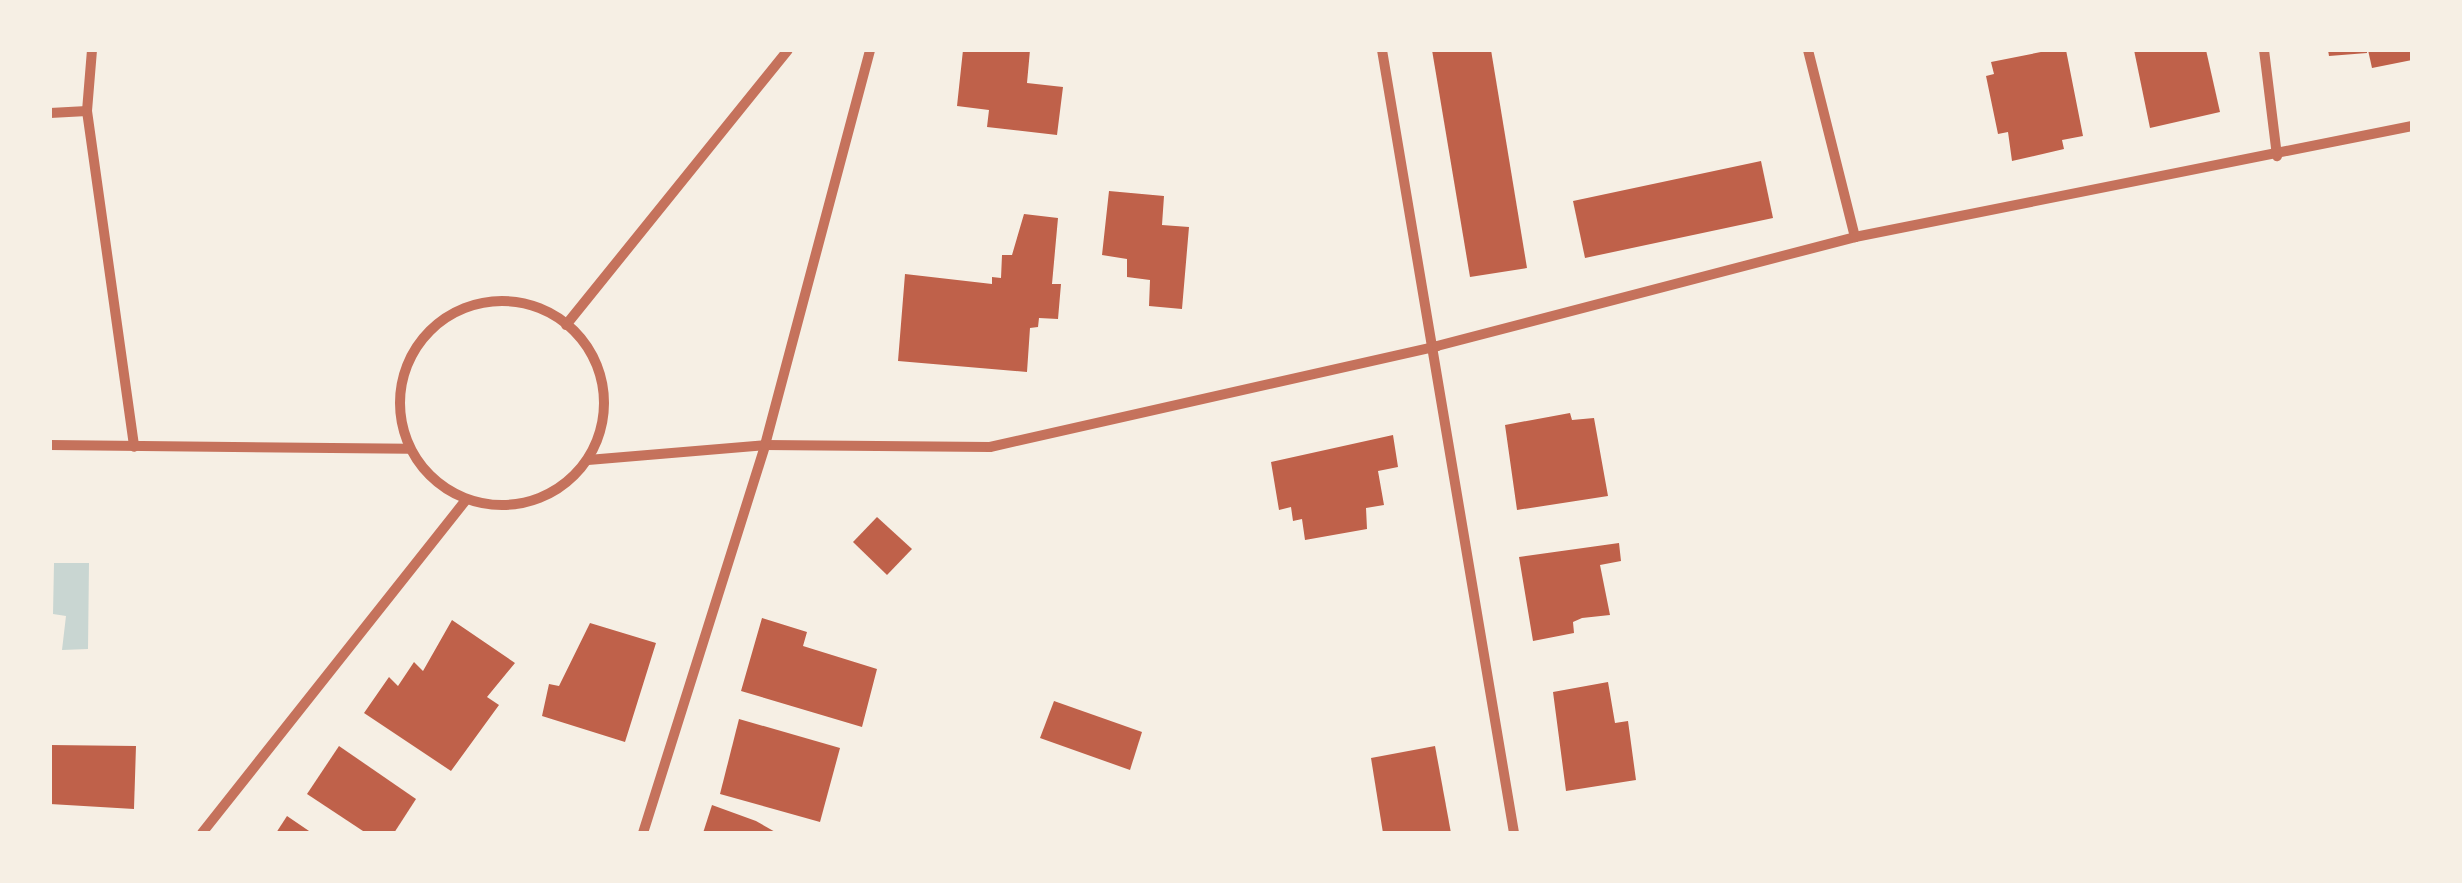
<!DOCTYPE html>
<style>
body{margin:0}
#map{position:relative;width:2462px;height:883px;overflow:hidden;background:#f6efe4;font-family:"Noto Sans",sans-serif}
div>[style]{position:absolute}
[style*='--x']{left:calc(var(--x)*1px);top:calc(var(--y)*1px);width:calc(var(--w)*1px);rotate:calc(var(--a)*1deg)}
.water>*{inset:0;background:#c9d6d2}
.building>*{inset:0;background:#bf614a}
.minor>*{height:10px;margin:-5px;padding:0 5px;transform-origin:5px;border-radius:5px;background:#c5725c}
.minor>.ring{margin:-5px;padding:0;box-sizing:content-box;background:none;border:10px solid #c5725c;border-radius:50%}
span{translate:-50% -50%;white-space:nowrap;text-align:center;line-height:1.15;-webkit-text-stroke:10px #f6efe4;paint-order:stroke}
.frame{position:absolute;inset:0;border:52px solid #f6efe4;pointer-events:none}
</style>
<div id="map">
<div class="water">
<i style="clip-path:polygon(54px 563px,89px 563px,88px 649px,62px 650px,66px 616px,53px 614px)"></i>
</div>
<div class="building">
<i style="clip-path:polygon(963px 50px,1030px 50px,1027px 83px,1063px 87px,1057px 135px,987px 127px,989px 110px,957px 106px)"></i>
<i style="clip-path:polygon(1432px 50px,1491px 50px,1527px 268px,1470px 277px)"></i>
<i style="clip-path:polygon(2051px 50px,2066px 50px,2083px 136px,2062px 140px,2064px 149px,2012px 161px,2008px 132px,1998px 134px,1986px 76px,1994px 74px,1991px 62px)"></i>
<i style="clip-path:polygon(2134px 50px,2206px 50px,2220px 112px,2150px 128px)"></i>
<i style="clip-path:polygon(2328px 50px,2367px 50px,2367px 53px,2329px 56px)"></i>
<i style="clip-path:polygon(2368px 50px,2412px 50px,2412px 60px,2372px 68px)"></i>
<i style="clip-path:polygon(1761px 161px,1773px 218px,1585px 258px,1573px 201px)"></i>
<i style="clip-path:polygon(1109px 191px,1164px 196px,1162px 225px,1189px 227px,1182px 309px,1149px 306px,1150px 280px,1127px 277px,1127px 259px,1102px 255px)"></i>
<i style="clip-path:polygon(1024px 214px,1058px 218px,1052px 284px,1061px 284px,1058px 319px,1039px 318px,1038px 327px,1030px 328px,1027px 372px,898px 361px,905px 274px,992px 284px,992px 277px,1001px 278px,1002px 255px,1012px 255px)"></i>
<i style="clip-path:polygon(1570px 413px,1572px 420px,1594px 418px,1608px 496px,1517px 510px,1505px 425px)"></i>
<i style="clip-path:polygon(1393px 435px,1398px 467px,1378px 471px,1384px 505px,1366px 508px,1367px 529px,1305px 540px,1302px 519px,1293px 521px,1291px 507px,1279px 510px,1271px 462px)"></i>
<i style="clip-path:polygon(877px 517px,912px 549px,887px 575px,853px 542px)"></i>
<i style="clip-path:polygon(1619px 543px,1621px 561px,1600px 565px,1610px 615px,1582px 618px,1573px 622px,1574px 633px,1533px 641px,1519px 557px)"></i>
<i style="clip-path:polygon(762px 618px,807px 632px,803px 646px,877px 669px,862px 727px,741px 691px)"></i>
<i style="clip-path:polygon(452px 620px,515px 663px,487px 697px,499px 705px,451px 771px,364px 713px,389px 677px,398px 686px,414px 662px,423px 671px)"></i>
<i style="clip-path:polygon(590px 623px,656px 643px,625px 742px,542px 716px,549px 684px,559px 686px)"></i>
<i style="clip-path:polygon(1608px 682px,1615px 723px,1628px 721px,1636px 780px,1566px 791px,1553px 692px)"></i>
<i style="clip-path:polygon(1054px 701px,1142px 732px,1130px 770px,1040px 738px)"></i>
<i style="clip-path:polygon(739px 719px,840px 748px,820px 822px,720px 794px)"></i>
<i style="clip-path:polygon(50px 745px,136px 746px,134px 809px,50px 804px)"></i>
<i style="clip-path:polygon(339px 746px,416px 799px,394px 833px,366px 833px,307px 794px)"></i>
<i style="clip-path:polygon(1435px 746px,1451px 833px,1383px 833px,1371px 758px)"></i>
<i style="clip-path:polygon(712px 805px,756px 821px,777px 833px,703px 833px)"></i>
<i style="clip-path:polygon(287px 816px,312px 833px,276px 833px)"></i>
</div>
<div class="minor">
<i style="--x:92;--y:50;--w:61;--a:94.7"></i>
<i style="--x:87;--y:111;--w:339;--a:82"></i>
<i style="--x:1382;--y:50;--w:794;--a:80.43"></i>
<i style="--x:1808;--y:50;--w:193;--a:75.9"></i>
<i style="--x:2264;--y:50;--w:107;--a:83"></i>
<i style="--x:50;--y:113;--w:37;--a:-3"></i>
<i class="ring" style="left:400px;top:301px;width:194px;height:194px"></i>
<i style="--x:566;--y:325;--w:353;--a:-51.1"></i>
<i style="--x:50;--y:445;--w:359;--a:0.6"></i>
<i style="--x:588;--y:460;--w:178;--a:-4.8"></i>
<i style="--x:765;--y:445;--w:225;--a:0.5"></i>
<i style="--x:990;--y:447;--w:458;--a:-12.7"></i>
<i style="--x:1437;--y:346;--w:432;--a:-14.6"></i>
<i style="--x:1855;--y:237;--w:568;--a:-11.27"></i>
<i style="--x:202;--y:833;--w:425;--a:-51.6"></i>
<i style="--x:643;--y:833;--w:407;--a:-72.5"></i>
<i style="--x:765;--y:445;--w:409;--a:-75.1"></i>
</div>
<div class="frame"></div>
</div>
